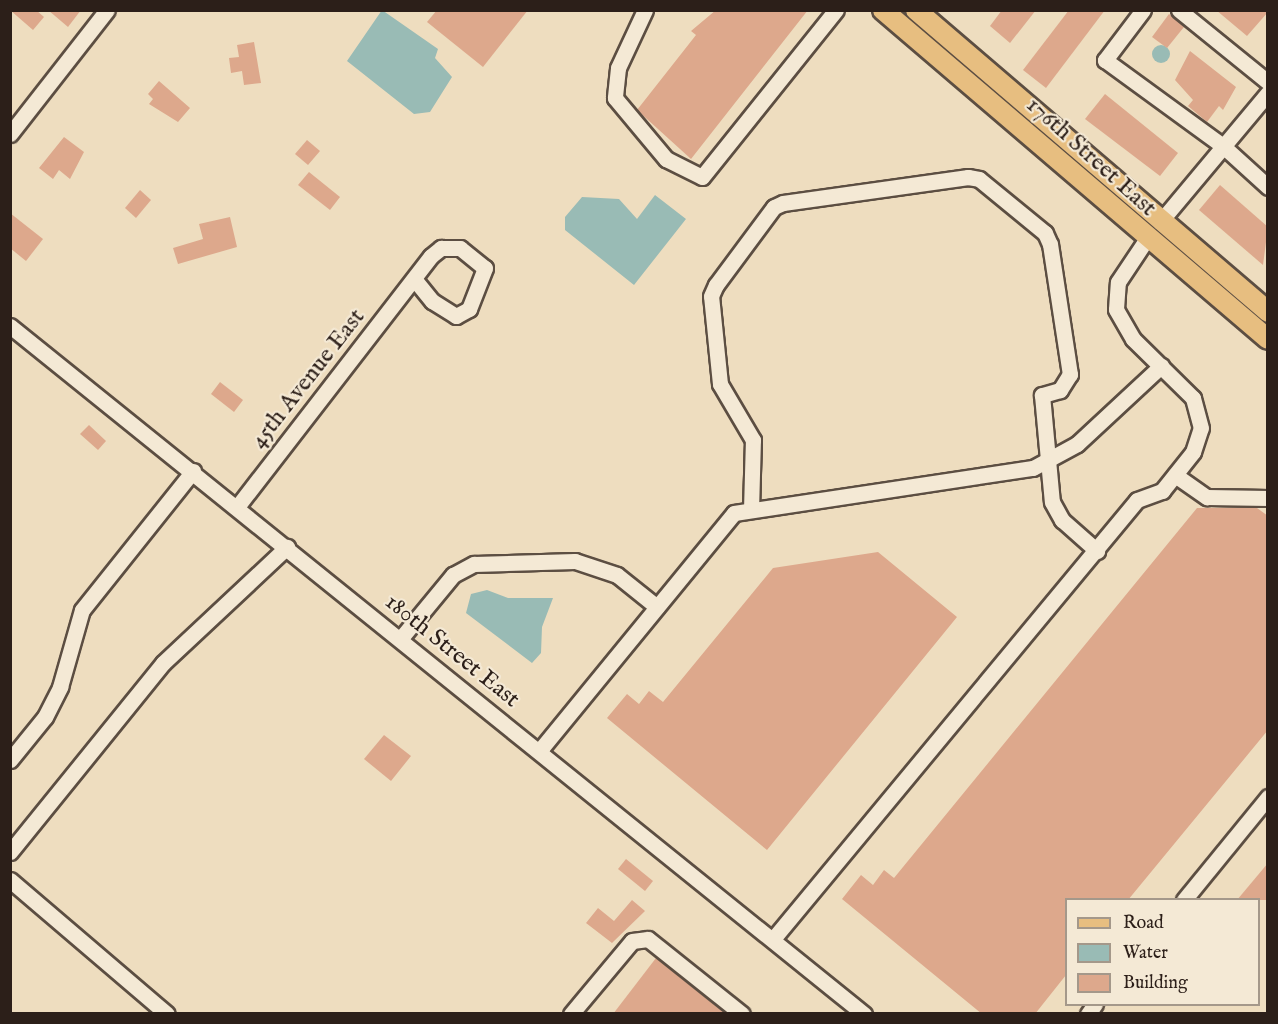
<!DOCTYPE html>
<style>
body{margin:0}
#map{position:relative;width:1278px;height:1024px;overflow:hidden;background:#eeddbf;font-family:"IM FELL English",serif}
div>[style]{position:absolute}
[style*='--x']{left:calc(var(--x)*1px);top:calc(var(--y)*1px);width:calc(var(--w)*1px);rotate:calc(var(--a)*1deg)}
.water>*{inset:0;background:#99bbb5}
.round{border-radius:50%}
.building>*{inset:0;background:#dda88c}
.roads{filter:drop-shadow(2px 0 #5c4e42) drop-shadow(-2px 0 #5c4e42) drop-shadow(0 2px #5c4e42) drop-shadow(0 -2px #5c4e42)}
.minor>*{height:15px;margin:-7.5px;padding:0 7.5px;transform-origin:7.5px;border-radius:7.5px;background:#f4e9d5}
.major>*{height:20px;margin:-10px;padding:0 10px;transform-origin:10px;border-radius:10px;background:#e7be80}
span{translate:-50% -50%;white-space:nowrap;text-align:center;line-height:1.15;-webkit-text-stroke:4.5px #f4e9d5;paint-order:stroke}
.street-label{font-size:24px;color:#2c1f19}
.frame{position:absolute;inset:0;border:12px solid #2c1f19;pointer-events:none}
.legend{position:absolute;left:1065px;top:898px;width:195px;height:108px;box-sizing:border-box;background:#f4e9d5;border:2px solid #a4988a;margin:0;padding:8px 10px;list-style:none;font-size:18px;color:#2c1f19}
.legend li{display:flex;align-items:center;gap:12px;height:30px}
.legend b{width:30px;border:2px solid #a4988a}
</style>
<div id="map">
<div class="water">
<i style="clip-path:polygon(382px 10px,438px 49px,435px 58px,452px 77px,430px 112px,414px 114px,347px 61px)"></i>
<i class="round" style="left:1152px;top:45px;width:18px;height:18px"></i>
<i style="clip-path:polygon(655px 195px,686px 219px,634px 285px,565px 230px,565px 217px,582px 197px,619px 199px,637px 219px)"></i>
<i style="clip-path:polygon(487px 590px,508px 598px,553px 598px,542px 627px,541px 653px,532px 663px,466px 613px,471px 594px)"></i>
</div>
<div class="building">
<i style="clip-path:polygon(10px 10px,36px 10px,44px 17px,33px 30px)"></i>
<i style="clip-path:polygon(48px 10px,81px 10px,68px 27px)"></i>
<i style="clip-path:polygon(437px 10px,528px 10px,483px 67px,427px 22px)"></i>
<i style="clip-path:polygon(716px 10px,808px 10px,691px 159px,637px 110px,696px 35px,691px 31px)"></i>
<i style="clip-path:polygon(1002px 10px,1036px 10px,1010px 43px,990px 26px)"></i>
<i style="clip-path:polygon(1069px 10px,1105px 10px,1046px 88px,1023px 70px)"></i>
<i style="clip-path:polygon(1216px 10px,1268px 10px,1268px 12px,1247px 36px)"></i>
<i style="clip-path:polygon(1169px 14px,1184px 27px,1167px 48px,1152px 37px)"></i>
<i style="clip-path:polygon(254px 42px,261px 83px,244px 85px,242px 71px,231px 73px,229px 58px,239px 57px,237px 45px)"></i>
<i style="clip-path:polygon(1190px 51px,1236px 87px,1223px 110px,1219px 106px,1207px 122px,1188px 106px,1193px 100px,1175px 80px)"></i>
<i style="clip-path:polygon(159px 81px,190px 108px,178px 122px,149px 104px,153px 99px,148px 94px)"></i>
<i style="clip-path:polygon(1105px 94px,1178px 153px,1160px 176px,1085px 119px)"></i>
<i style="clip-path:polygon(64px 137px,84px 152px,70px 179px,59px 170px,53px 179px,39px 168px)"></i>
<i style="clip-path:polygon(307px 140px,320px 151px,308px 165px,295px 154px)"></i>
<i style="clip-path:polygon(309px 172px,340px 197px,330px 210px,298px 185px)"></i>
<i style="clip-path:polygon(1220px 185px,1268px 227px,1263px 265px,1199px 210px)"></i>
<i style="clip-path:polygon(140px 190px,151px 200px,136px 218px,125px 208px)"></i>
<i style="clip-path:polygon(10px 213px,43px 239px,26px 261px,10px 248px)"></i>
<i style="clip-path:polygon(230px 217px,237px 247px,178px 264px,173px 248px,203px 239px,199px 224px)"></i>
<i style="clip-path:polygon(220px 382px,243px 400px,234px 412px,211px 394px)"></i>
<i style="clip-path:polygon(89px 425px,106px 441px,98px 450px,80px 434px)"></i>
<i style="clip-path:polygon(1197px 508px,1257px 508px,1268px 516px,1268px 730px,1128px 900px,1066px 900px,1066px 975px,1035px 1014px,982px 1014px,842px 899px,861px 875px,873px 885px,884px 870px,894px 878px)"></i>
<i style="clip-path:polygon(878px 552px,957px 617px,767px 850px,607px 718px,627px 694px,639px 704px,649px 691px,663px 702px,773px 568px)"></i>
<i style="clip-path:polygon(384px 735px,411px 756px,391px 781px,364px 759px)"></i>
<i style="clip-path:polygon(626px 859px,653px 881px,645px 891px,618px 869px)"></i>
<i style="clip-path:polygon(1268px 863px,1268px 900px,1237px 900px)"></i>
<i style="clip-path:polygon(632px 900px,645px 911px,612px 943px,586px 923px,598px 908px,614px 921px)"></i>
<i style="clip-path:polygon(656px 958px,726px 1014px,613px 1014px)"></i>
</div>
<div class="roads">
<div class="minor">
<i style="--x:645;--y:10;--w:64;--a:115"></i>
<i style="--x:618;--y:68;--w:30;--a:96"></i>
<i style="--x:615;--y:98;--w:80;--a:50.1"></i>
<i style="--x:666;--y:159;--w:40;--a:26.6"></i>
<i style="--x:702;--y:177;--w:214;--a:-51.3"></i>
<i style="--x:1143;--y:10;--w:63;--a:127.2"></i>
<i style="--x:1105;--y:60;--w:146;--a:36.1"></i>
<i style="--x:1223;--y:146;--w:61;--a:42.3"></i>
<i style="--x:1179;--y:10;--w:114;--a:39"></i>
<i style="--x:10;--y:134;--w:157;--a:-52"></i>
<i style="--x:1160;--y:222;--w:168;--a:-50.1"></i>
<i style="--x:10;--y:326;--w:1097;--a:38.86"></i>
<i style="--x:1175;--y:475;--w:39;--a:35"></i>
<i style="--x:1207;--y:497;--w:61;--a:0.9"></i>
<i style="--x:237;--y:507;--w:317;--a:-52.3"></i>
<i style="--x:431;--y:256;--w:13;--a:-39"></i>
<i style="--x:441;--y:248;--w:19;--a:0"></i>
<i style="--x:460;--y:248;--w:32;--a:39"></i>
<i style="--x:485;--y:268;--w:44;--a:111.3"></i>
<i style="--x:469;--y:309;--w:15;--a:152"></i>
<i style="--x:456;--y:316;--w:28;--a:-148"></i>
<i style="--x:432;--y:301;--w:27;--a:-129"></i>
<i style="--x:751;--y:510;--w:70;--a:-88.4"></i>
<i style="--x:753;--y:440;--w:65;--a:-120.5"></i>
<i style="--x:720;--y:384;--w:88;--a:-95.8"></i>
<i style="--x:711;--y:296;--w:12;--a:-66"></i>
<i style="--x:716;--y:285;--w:97;--a:-53.4"></i>
<i style="--x:774;--y:207;--w:10;--a:-24"></i>
<i style="--x:783;--y:203;--w:187;--a:-8"></i>
<i style="--x:968;--y:177;--w:11;--a:10"></i>
<i style="--x:979;--y:179;--w:85;--a:39.3"></i>
<i style="--x:1045;--y:233;--w:12;--a:66"></i>
<i style="--x:1050;--y:244;--w:132;--a:81.3"></i>
<i style="--x:1070;--y:374;--w:19;--a:122"></i>
<i style="--x:1060;--y:390;--w:19;--a:164"></i>
<i style="--x:1042;--y:395;--w:107;--a:84.7"></i>
<i style="--x:1052;--y:502;--w:21;--a:61"></i>
<i style="--x:1062;--y:520;--w:47;--a:41.5"></i>
<i style="--x:401;--y:638;--w:82;--a:-50.5"></i>
<i style="--x:453;--y:575;--w:24;--a:-28"></i>
<i style="--x:474;--y:564;--w:101;--a:-1.7"></i>
<i style="--x:575;--y:561;--w:44;--a:18.4"></i>
<i style="--x:617;--y:575;--w:51;--a:38.7"></i>
<i style="--x:540;--y:750;--w:306;--a:-50.7"></i>
<i style="--x:734;--y:513;--w:302;--a:-8.6"></i>
<i style="--x:1033;--y:468;--w:50;--a:-28.6"></i>
<i style="--x:1077;--y:444;--w:115;--a:-42.9"></i>
<i style="--x:10;--y:760;--w:55;--a:-50.9"></i>
<i style="--x:45;--y:717;--w:34;--a:-63"></i>
<i style="--x:60;--y:687;--w:80;--a:-74.1"></i>
<i style="--x:82;--y:610;--w:178;--a:-51.4"></i>
<i style="--x:10;--y:852;--w:243;--a:-51"></i>
<i style="--x:163;--y:663;--w:170;--a:-43.1"></i>
<i style="--x:10;--y:880;--w:206;--a:40.5"></i>
<i style="--x:1184;--y:900;--w:133;--a:-50.8"></i>
<i style="--x:773;--y:939;--w:570;--a:-50.34"></i>
<i style="--x:1137;--y:500;--w:27;--a:-20"></i>
<i style="--x:1162;--y:491;--w:50;--a:-51.5"></i>
<i style="--x:1193;--y:452;--w:25;--a:-72"></i>
<i style="--x:1201;--y:428;--w:31;--a:-105"></i>
<i style="--x:1193;--y:398;--w:84;--a:-135.5"></i>
<i style="--x:1133;--y:339;--w:34;--a:-120"></i>
<i style="--x:1116;--y:309;--w:27;--a:-86"></i>
<i style="--x:1118;--y:282;--w:50;--a:-56.3"></i>
<i style="--x:571;--y:1014;--w:95;--a:-50.1"></i>
<i style="--x:632;--y:941;--w:16;--a:-7"></i>
<i style="--x:648;--y:939;--w:120;--a:38.6"></i>
<i style="--x:1088;--y:1014;--w:12;--a:-55"></i>
</div>
<div class="major">
<i style="--x:883;--y:10;--w:506;--a:40.52"></i>
<i style="--x:916;--y:10;--w:464;--a:40.6"></i>
</div>
</div>
<div class="street-label">
<span style="left:1091px;top:157px;rotate:42deg">176th Street East</span>
<span style="left:308px;top:379px;rotate:-52deg">45th Avenue East</span>
<span style="left:452px;top:651px;rotate:39deg">180th Street East</span>
</div>
<div class="frame"></div>
<ul class="legend">
<li><b style="height:8px;background:#e7be80"></b>Road</li>
<li><b style="height:16px;background:#99bbb5"></b>Water</li>
<li><b style="height:16px;background:#dda88c"></b>Building</li>
</ul>
</div>
